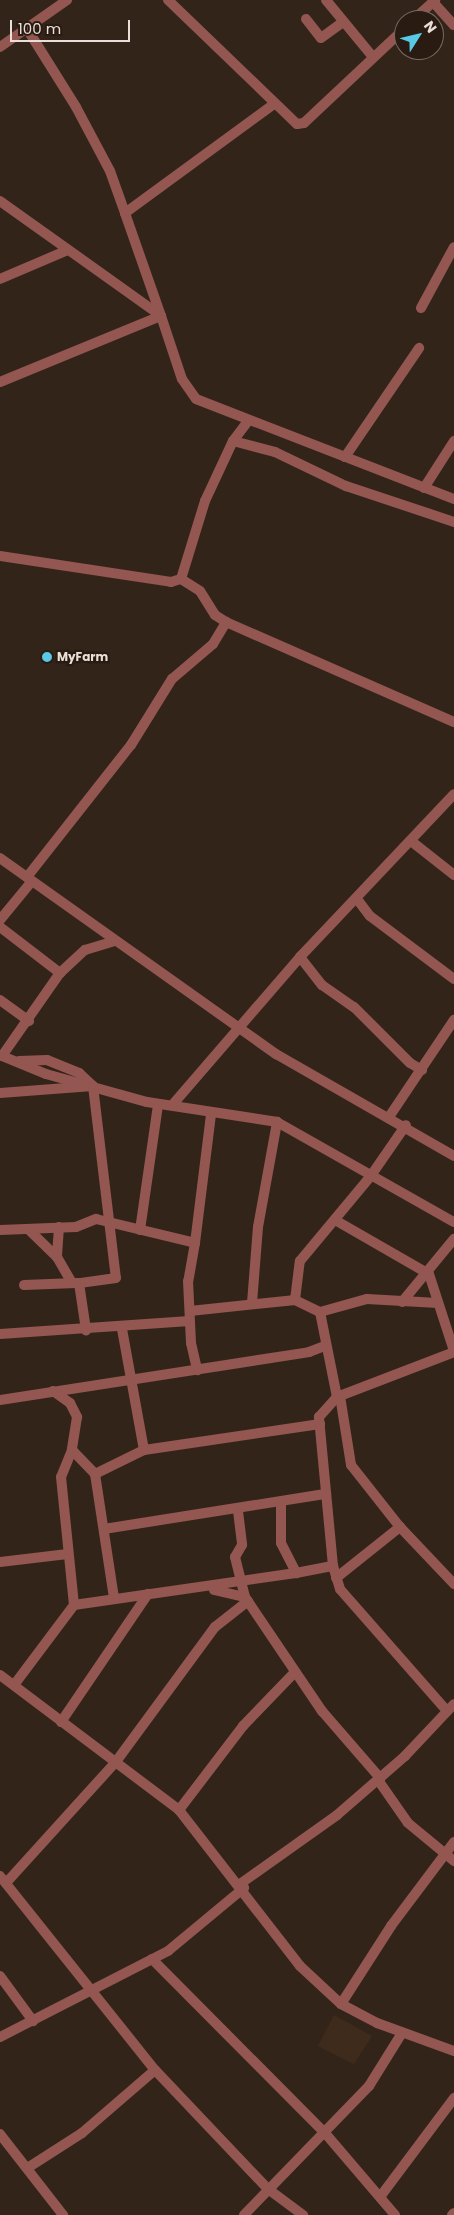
<!DOCTYPE html>
<style>
body{margin:0}
#map{position:relative;width:454px;height:2215px;overflow:hidden;background:#33241a;font-family:Poppins,sans-serif}
div>[style]{position:absolute}
[style*='--x']{left:calc(var(--x)*1px);top:calc(var(--y)*1px);width:calc(var(--w)*1px);rotate:calc(var(--a)*1deg)}
.built>*{inset:0;background:#3f2b1c}
.minor>*{height:10px;margin:-5px;padding:0 5px;transform-origin:5px;border-radius:5px;background:#945651}
.dots>*{width:14px;height:14px;translate:-50% -50%;box-sizing:border-box;border:2px solid #291b11;border-radius:50%}
span{translate:-50% -50%;white-space:nowrap;text-align:center;line-height:1.15;-webkit-text-stroke:4.5px #291b11;paint-order:stroke}
.poi-label{font-size:12px;color:#e9dfd8;font-weight:700}
.left{translate:0 -50%;text-align:left}
.north{position:absolute;left:394px;top:10px;width:50px;height:50px;box-sizing:border-box;background:#291b11;border:1px solid #766961;border-radius:50%;rotate:54deg;font-size:14px;font-weight:700;line-height:20px;text-align:center;color:#e9dfd8}
.north::after{content:'';display:block;margin:auto;width:18px;height:22px;background:#59c8e4;clip-path:polygon(50% 0,100% 100%,50% 72%,0 100%)}
.scale{position:absolute;left:10px;top:20px;width:120px;height:22px;box-sizing:border-box;border:2px solid #e9dfd8;border-top:0;padding-left:6px;font-size:15px;line-height:18px;white-space:nowrap;color:#e9dfd8;-webkit-text-stroke:4px #291b11;paint-order:stroke}
</style>
<div id="map">
<div class="built">
<i style="clip-path:polygon(334px 2015px,372px 2036px,354px 2064px,318px 2046px)"></i>
</div>
<div class="minor">
<i style="--x:168;--y:0;--w:179;--a:43.9"></i>
<i style="--x:297;--y:124;--w:7;--a:-8"></i>
<i style="--x:304;--y:123;--w:137;--a:-43.2"></i>
<i style="--x:326;--y:0;--w:74;--a:50.5"></i>
<i style="--x:433;--y:2;--w:31;--a:48"></i>
<i style="--x:306;--y:19;--w:24;--a:52"></i>
<i style="--x:321;--y:38;--w:27;--a:-36"></i>
<i style="--x:413;--y:20;--w:30;--a:-42"></i>
<i style="--x:26;--y:27;--w:94;--a:58"></i>
<i style="--x:76;--y:107;--w:72;--a:62"></i>
<i style="--x:110;--y:171;--w:45;--a:70.3"></i>
<i style="--x:0;--y:47;--w:82;--a:-35"></i>
<i style="--x:0;--y:201;--w:198;--a:35.5"></i>
<i style="--x:0;--y:279;--w:74;--a:-23.1"></i>
<i style="--x:421;--y:308;--w:69;--a:-61.6"></i>
<i style="--x:161;--y:316;--w:109;--a:-109.3"></i>
<i style="--x:125;--y:213;--w:185;--a:-36.2"></i>
<i style="--x:0;--y:382;--w:174;--a:-22.3"></i>
<i style="--x:161;--y:316;--w:66;--a:71.6"></i>
<i style="--x:182;--y:379;--w:24;--a:55"></i>
<i style="--x:196;--y:399;--w:277;--a:21.2"></i>
<i style="--x:233;--y:441;--w:43;--a:14.7"></i>
<i style="--x:275;--y:452;--w:79;--a:25.6"></i>
<i style="--x:346;--y:486;--w:114;--a:18.4"></i>
<i style="--x:345;--y:457;--w:132;--a:-55.8"></i>
<i style="--x:424;--y:488;--w:56;--a:-57.4"></i>
<i style="--x:0;--y:556;--w:173;--a:8.6"></i>
<i style="--x:171;--y:582;--w:10;--a:-17"></i>
<i style="--x:181;--y:579;--w:22;--a:32"></i>
<i style="--x:200;--y:591;--w:28;--a:58"></i>
<i style="--x:215;--y:615;--w:13;--a:32"></i>
<i style="--x:226;--y:622;--w:249;--a:23.7"></i>
<i style="--x:181;--y:579;--w:82;--a:-72.9"></i>
<i style="--x:205;--y:501;--w:66;--a:-65"></i>
<i style="--x:233;--y:441;--w:26;--a:-53"></i>
<i style="--x:411;--y:841;--w:55;--a:38.3"></i>
<i style="--x:0;--y:858;--w:339;--a:35.4"></i>
<i style="--x:276;--y:1054;--w:205;--a:29.8"></i>
<i style="--x:27;--y:877;--w:168;--a:-51.8"></i>
<i style="--x:131;--y:745;--w:78;--a:-58.2"></i>
<i style="--x:172;--y:679;--w:54;--a:-40.5"></i>
<i style="--x:213;--y:644;--w:26;--a:-59"></i>
<i style="--x:357;--y:899;--w:21;--a:53"></i>
<i style="--x:370;--y:916;--w:105;--a:36.9"></i>
<i style="--x:0;--y:920;--w:50;--a:-50.6"></i>
<i style="--x:0;--y:927;--w:76;--a:37.5"></i>
<i style="--x:300;--y:957;--w:36;--a:52"></i>
<i style="--x:322;--y:985;--w:39;--a:35"></i>
<i style="--x:354;--y:1007;--w:79;--a:45"></i>
<i style="--x:410;--y:1063;--w:14;--a:30"></i>
<i style="--x:0;--y:1000;--w:36;--a:36"></i>
<i style="--x:0;--y:1055;--w:50;--a:22.4"></i>
<i style="--x:46;--y:1074;--w:105;--a:15.5"></i>
<i style="--x:147;--y:1102;--w:132;--a:8.7"></i>
<i style="--x:277;--y:1122;--w:203;--a:29.5"></i>
<i style="--x:2;--y:1056;--w:101;--a:-55.1"></i>
<i style="--x:60;--y:973;--w:34;--a:-43"></i>
<i style="--x:85;--y:950;--w:31;--a:-17"></i>
<i style="--x:19;--y:1061;--w:28;--a:-2"></i>
<i style="--x:47;--y:1060;--w:35;--a:22"></i>
<i style="--x:79;--y:1073;--w:18;--a:43"></i>
<i style="--x:0;--y:1093;--w:93;--a:-4.3"></i>
<i style="--x:93;--y:1086;--w:193;--a:83.2"></i>
<i style="--x:116;--y:1278;--w:37;--a:172"></i>
<i style="--x:79;--y:1283;--w:48;--a:81.5"></i>
<i style="--x:174;--y:1103;--w:193;--a:-49.2"></i>
<i style="--x:300;--y:957;--w:224;--a:-46.6"></i>
<i style="--x:389;--y:1117;--w:117;--a:-56.2"></i>
<i style="--x:335;--y:1220;--w:108;--a:29.9"></i>
<i style="--x:429;--y:1274;--w:81;--a:72"></i>
<i style="--x:59;--y:1227;--w:30;--a:94"></i>
<i style="--x:57;--y:1257;--w:30;--a:60"></i>
<i style="--x:28;--y:1229;--w:40;--a:44"></i>
<i style="--x:0;--y:1230;--w:76;--a:-2.3"></i>
<i style="--x:76;--y:1227;--w:22;--a:-22"></i>
<i style="--x:96;--y:1219;--w:102;--a:13.6"></i>
<i style="--x:195;--y:1243;--w:39;--a:100"></i>
<i style="--x:188;--y:1281;--w:62;--a:87.2"></i>
<i style="--x:191;--y:1343;--w:28;--a:77"></i>
<i style="--x:140;--y:1230;--w:126;--a:-81.8"></i>
<i style="--x:195;--y:1243;--w:130;--a:-82.9"></i>
<i style="--x:24;--y:1285;--w:52;--a:-2.2"></i>
<i style="--x:295;--y:1300;--w:39;--a:-83"></i>
<i style="--x:300;--y:1261;--w:109;--a:-50.2"></i>
<i style="--x:370;--y:1177;--w:63;--a:-55.3"></i>
<i style="--x:402;--y:1302;--w:82;--a:-50.5"></i>
<i style="--x:252;--y:1303;--w:76;--a:-85.5"></i>
<i style="--x:258;--y:1227;--w:107;--a:-79.7"></i>
<i style="--x:190;--y:1311;--w:106;--a:-6"></i>
<i style="--x:295;--y:1300;--w:28;--a:26"></i>
<i style="--x:320;--y:1312;--w:49;--a:-15.5"></i>
<i style="--x:367;--y:1299;--w:71;--a:3.2"></i>
<i style="--x:320;--y:1312;--w:87;--a:78.7"></i>
<i style="--x:122;--y:1329;--w:123;--a:79.7"></i>
<i style="--x:0;--y:1334;--w:190;--a:-3.9"></i>
<i style="--x:53;--y:1391;--w:21;--a:35"></i>
<i style="--x:70;--y:1403;--w:16;--a:63"></i>
<i style="--x:77;--y:1417;--w:33;--a:99"></i>
<i style="--x:72;--y:1450;--w:29;--a:112"></i>
<i style="--x:61;--y:1477;--w:129;--a:84.2"></i>
<i style="--x:340;--y:1396;--w:70;--a:80.9"></i>
<i style="--x:351;--y:1465;--w:79;--a:51.7"></i>
<i style="--x:400;--y:1527;--w:79;--a:46.5"></i>
<i style="--x:0;--y:1400;--w:313;--a:-8.8"></i>
<i style="--x:309;--y:1352;--w:17;--a:-21"></i>
<i style="--x:72;--y:1450;--w:33;--a:46"></i>
<i style="--x:281;--y:1504;--w:39;--a:90"></i>
<i style="--x:281;--y:1543;--w:34;--a:63"></i>
<i style="--x:296;--y:1573;--w:38;--a:-11"></i>
<i style="--x:238;--y:1511;--w:34;--a:83"></i>
<i style="--x:242;--y:1545;--w:14;--a:120"></i>
<i style="--x:235;--y:1557;--w:41;--a:76"></i>
<i style="--x:245;--y:1597;--w:138;--a:56"></i>
<i style="--x:322;--y:1711;--w:89;--a:49.1"></i>
<i style="--x:104;--y:1529;--w:225;--a:-9"></i>
<i style="--x:0;--y:1562;--w:68;--a:-6.7"></i>
<i style="--x:336;--y:1578;--w:82;--a:-38.6"></i>
<i style="--x:214;--y:1590;--w:32;--a:13"></i>
<i style="--x:114;--y:1598;--w:125;--a:-98.7"></i>
<i style="--x:95;--y:1474;--w:55;--a:-26.1"></i>
<i style="--x:144;--y:1450;--w:178;--a:-8.4"></i>
<i style="--x:0;--y:1675;--w:224;--a:37"></i>
<i style="--x:179;--y:1810;--w:197;--a:52.2"></i>
<i style="--x:300;--y:1966;--w:56;--a:42.8"></i>
<i style="--x:341;--y:2004;--w:41;--a:27.8"></i>
<i style="--x:377;--y:2023;--w:82;--a:20"></i>
<i style="--x:14;--y:1685;--w:100;--a:-53.1"></i>
<i style="--x:74;--y:1605;--w:224;--a:-8.2"></i>
<i style="--x:447;--y:1711;--w:162;--a:-131.3"></i>
<i style="--x:340;--y:1589;--w:24;--a:-107"></i>
<i style="--x:333;--y:1566;--w:150;--a:-95.4"></i>
<i style="--x:319;--y:1417;--w:27;--a:-48"></i>
<i style="--x:337;--y:1397;--w:125;--a:-21"></i>
<i style="--x:61;--y:1722;--w:155;--a:-55.8"></i>
<i style="--x:378;--y:1780;--w:52;--a:55.1"></i>
<i style="--x:408;--y:1823;--w:60;--a:39.6"></i>
<i style="--x:179;--y:1810;--w:106;--a:-52.7"></i>
<i style="--x:243;--y:1726;--w:75;--a:-46.1"></i>
<i style="--x:0;--y:1876;--w:248;--a:51.4"></i>
<i style="--x:155;--y:2070;--w:164;--a:46.5"></i>
<i style="--x:268;--y:2189;--w:44;--a:36.6"></i>
<i style="--x:6;--y:1883;--w:162;--a:-47.8"></i>
<i style="--x:115;--y:1763;--w:169;--a:-53.7"></i>
<i style="--x:215;--y:1627;--w:42;--a:-38.2"></i>
<i style="--x:240;--y:1884;--w:119;--a:-35.4"></i>
<i style="--x:337;--y:1815;--w:90;--a:-40.9"></i>
<i style="--x:405;--y:1756;--w:71;--a:-46.7"></i>
<i style="--x:152;--y:1959;--w:245;--a:45.2"></i>
<i style="--x:325;--y:2133;--w:108;--a:49.5"></i>
<i style="--x:0;--y:1976;--w:56;--a:53.7"></i>
<i style="--x:341;--y:2004;--w:93;--a:-57.3"></i>
<i style="--x:391;--y:1926;--w:105;--a:-53.1"></i>
<i style="--x:0;--y:2037;--w:189;--a:-27.1"></i>
<i style="--x:168;--y:1951;--w:99;--a:-39.7"></i>
<i style="--x:0;--y:2134;--w:103;--a:52.1"></i>
<i style="--x:29;--y:2167;--w:63;--a:-32.7"></i>
<i style="--x:82;--y:2133;--w:96;--a:-40.8"></i>
<i style="--x:380;--y:2197;--w:124;--a:-53.2"></i>
<i style="--x:244;--y:2215;--w:180;--a:-45.9"></i>
<i style="--x:369;--y:2086;--w:62;--a:-58.1"></i>
<i style="--x:452;--y:2215;--w:3;--a:-45"></i>
</div>
<div class="dots">
<i style="left:47px;top:657px;background:#59c8e4"></i>
</div>
<div class="poi-label">
<span class="left" style="left:57px;top:657px">MyFarm</span>
</div>
<div class="north">N</div>
<div class="scale">100 m</div>
</div>
